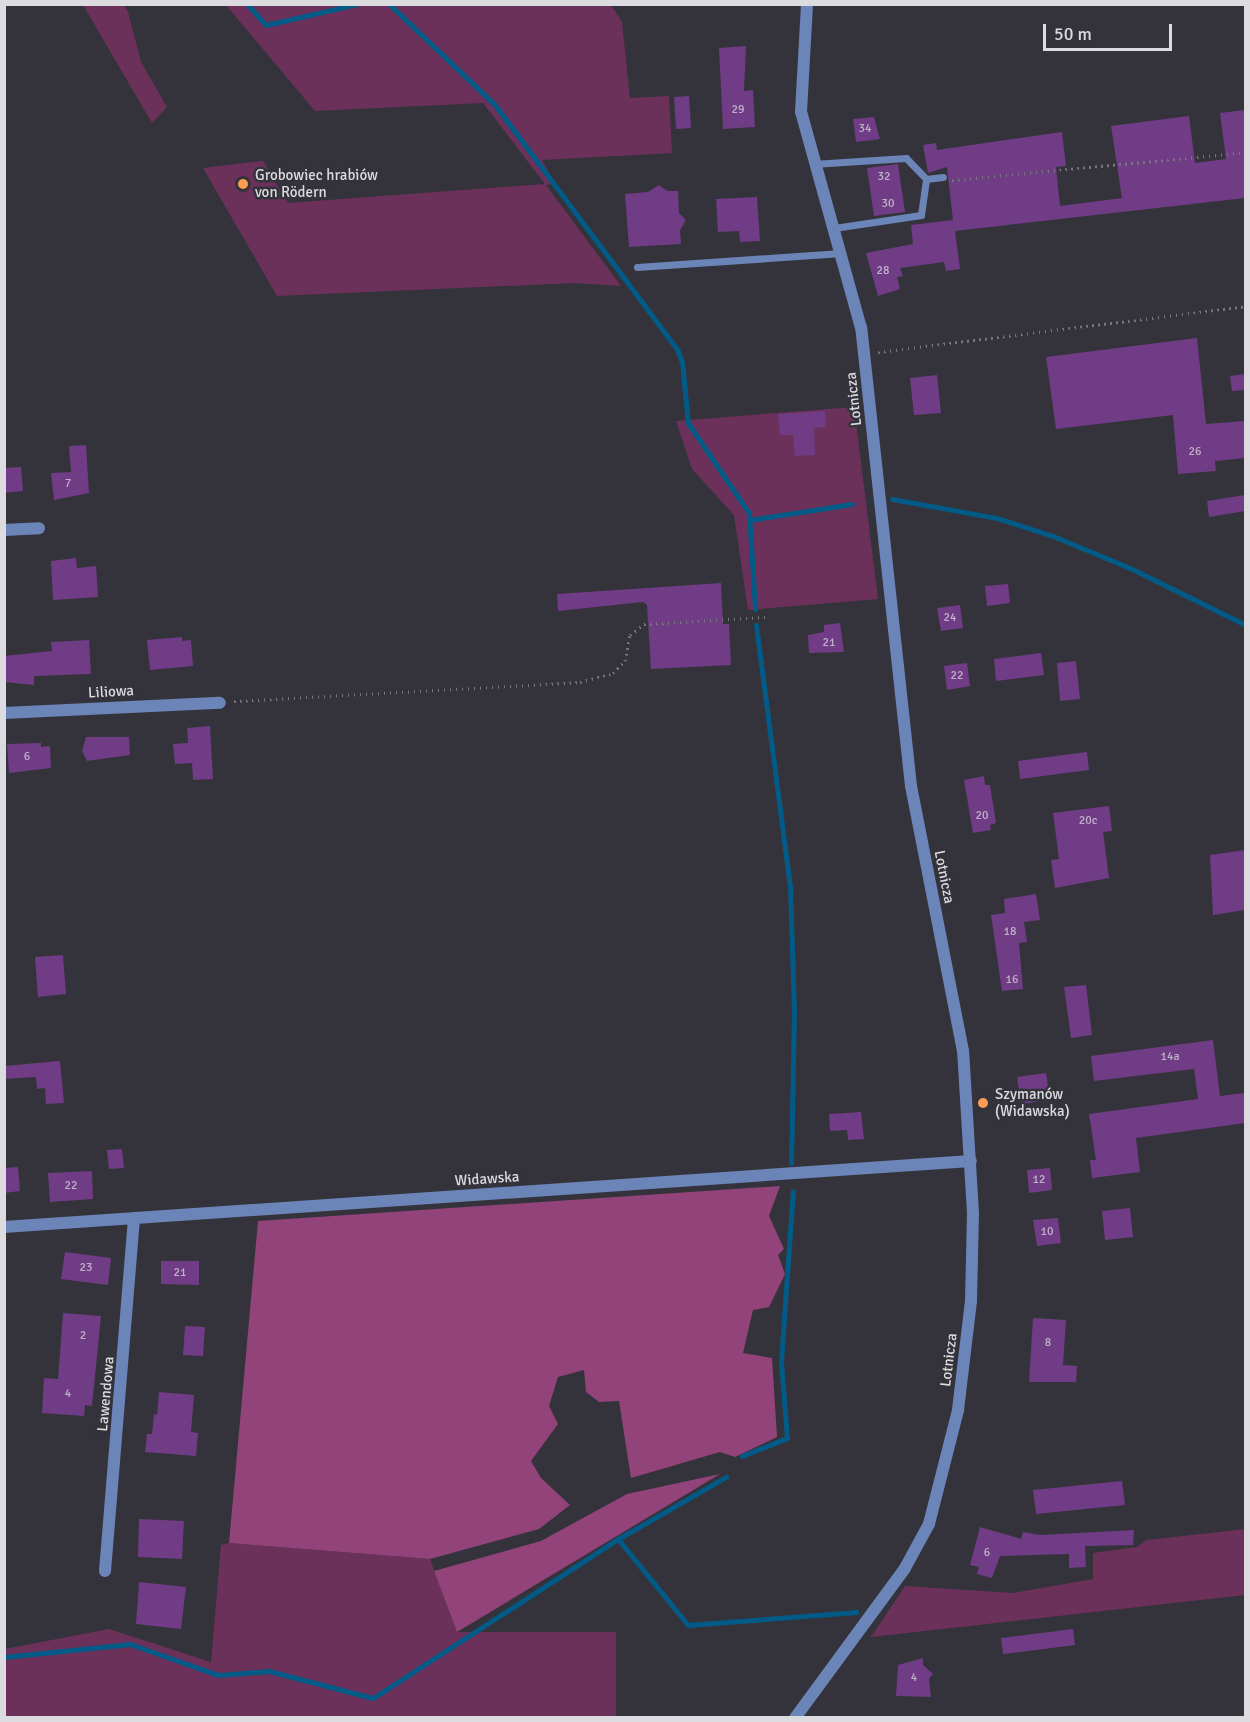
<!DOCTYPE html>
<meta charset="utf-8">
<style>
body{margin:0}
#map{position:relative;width:1250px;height:1722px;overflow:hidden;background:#34333b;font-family:Signika,sans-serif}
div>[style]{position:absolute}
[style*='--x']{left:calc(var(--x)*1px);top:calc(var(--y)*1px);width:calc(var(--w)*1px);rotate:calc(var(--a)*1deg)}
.green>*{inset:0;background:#6c315a}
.forest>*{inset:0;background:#92437a}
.stream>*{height:5px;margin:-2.5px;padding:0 2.5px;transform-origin:2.5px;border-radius:2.5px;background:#025b87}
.building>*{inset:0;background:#703c85}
.path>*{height:3px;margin-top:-1.5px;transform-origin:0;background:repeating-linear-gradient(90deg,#77767d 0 1.5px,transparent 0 6px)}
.service>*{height:7px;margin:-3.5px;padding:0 3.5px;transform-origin:3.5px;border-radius:3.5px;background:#6c85b8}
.minor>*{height:12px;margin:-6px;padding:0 6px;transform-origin:6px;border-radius:6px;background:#6c85b8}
.dots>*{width:16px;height:16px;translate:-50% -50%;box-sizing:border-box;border:3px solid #34333b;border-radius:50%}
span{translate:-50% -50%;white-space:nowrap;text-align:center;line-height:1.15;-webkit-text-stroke:5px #34333b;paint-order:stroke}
.number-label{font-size:12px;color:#c0b3c9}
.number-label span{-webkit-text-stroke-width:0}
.poi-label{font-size:15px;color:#dbdbe0}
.left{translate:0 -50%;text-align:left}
.street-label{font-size:15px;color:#dbdbe0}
.frame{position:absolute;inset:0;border:6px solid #dbdbe0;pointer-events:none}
.scale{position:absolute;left:1043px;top:24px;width:129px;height:27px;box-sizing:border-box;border:3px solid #dbdbe0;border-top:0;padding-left:8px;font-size:18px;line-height:21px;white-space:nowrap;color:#dbdbe0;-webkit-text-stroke:4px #34333b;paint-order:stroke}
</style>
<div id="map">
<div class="green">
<i style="clip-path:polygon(83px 5px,124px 5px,128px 12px,141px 62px,167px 107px,152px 123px)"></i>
<i style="clip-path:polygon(226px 5px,611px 5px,622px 22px,630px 98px,669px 96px,672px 153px,542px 160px,555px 184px,546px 185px,621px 286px,575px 283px,277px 296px,203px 168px,263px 161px,288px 203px,545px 184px,483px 103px,315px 111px)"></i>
<i style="clip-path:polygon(854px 407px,878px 599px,748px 610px,734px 515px,692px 469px,676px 421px)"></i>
<i style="clip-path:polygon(1245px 1529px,1245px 1595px,871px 1637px,905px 1586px,1013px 1593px,1093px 1579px,1093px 1553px,1137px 1547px,1147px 1540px)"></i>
<i style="clip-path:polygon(229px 1543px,430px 1559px,457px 1632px,616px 1632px,616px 1717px,5px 1718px,5px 1649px,109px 1629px,211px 1662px,221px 1545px)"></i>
</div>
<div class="forest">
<i style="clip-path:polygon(780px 1186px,769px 1216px,784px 1249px,778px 1255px,785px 1274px,769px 1307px,753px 1310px,743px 1353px,772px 1358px,777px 1437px,735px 1457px,720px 1452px,631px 1478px,619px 1401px,599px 1402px,586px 1392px,584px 1370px,558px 1377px,549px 1406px,558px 1424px,531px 1461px,541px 1478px,570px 1505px,539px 1529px,430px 1559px,229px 1543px,258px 1221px)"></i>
<i style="clip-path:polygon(720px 1474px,457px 1632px,434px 1571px,541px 1541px,627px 1494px)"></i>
</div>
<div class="stream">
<i style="--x:247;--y:4;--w:28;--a:48"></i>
<i style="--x:266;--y:25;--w:93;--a:-13"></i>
<i style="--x:389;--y:4;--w:146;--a:43.6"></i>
<i style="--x:495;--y:105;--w:304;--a:53.3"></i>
<i style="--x:677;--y:349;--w:14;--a:69"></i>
<i style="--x:682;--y:362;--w:61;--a:84.4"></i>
<i style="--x:688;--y:423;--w:109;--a:55.9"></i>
<i style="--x:749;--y:513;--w:96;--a:86.4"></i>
<i style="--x:892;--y:499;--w:107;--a:10.3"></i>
<i style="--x:997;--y:518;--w:59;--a:17.8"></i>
<i style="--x:1053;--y:536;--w:83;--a:22.6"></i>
<i style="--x:1130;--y:568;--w:129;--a:26.2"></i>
<i style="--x:749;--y:520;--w:104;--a:-8.8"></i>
<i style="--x:756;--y:625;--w:263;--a:82.6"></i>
<i style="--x:790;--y:886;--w:124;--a:88.2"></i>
<i style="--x:794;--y:1010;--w:153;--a:91.1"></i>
<i style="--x:742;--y:1456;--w:48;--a:-21.8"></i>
<i style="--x:787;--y:1438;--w:77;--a:-94.5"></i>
<i style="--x:781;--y:1361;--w:170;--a:-86"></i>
<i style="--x:618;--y:1539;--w:111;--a:50.9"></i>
<i style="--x:688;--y:1625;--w:169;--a:-4.4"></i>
<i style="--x:4;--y:1657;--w:127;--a:-5.9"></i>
<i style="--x:130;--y:1644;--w:93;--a:19.4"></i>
<i style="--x:218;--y:1675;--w:51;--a:-4.5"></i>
<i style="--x:269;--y:1671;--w:107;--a:14.6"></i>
<i style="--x:373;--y:1698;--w:292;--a:-33"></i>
<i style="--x:618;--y:1539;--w:125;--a:-29.9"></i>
</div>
<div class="building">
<i style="clip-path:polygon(746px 46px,744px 91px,753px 90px,755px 127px,723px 129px,719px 48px)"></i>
<i style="clip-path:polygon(689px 96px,691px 128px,676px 129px,674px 97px)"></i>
<i style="clip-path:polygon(1245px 110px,1245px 198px,955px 231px,960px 269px,946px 271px,944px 262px,900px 268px,903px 276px,897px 277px,900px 289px,878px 296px,866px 253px,913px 244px,911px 225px,953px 220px,947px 167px,928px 173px,923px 145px,936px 143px,937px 150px,1062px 132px,1066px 166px,1056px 167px,1060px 206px,1122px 198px,1111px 126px,1189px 116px,1195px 163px,1226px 159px,1220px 113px)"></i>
<i style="clip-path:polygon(874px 117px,880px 139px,856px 142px,853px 119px)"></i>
<i style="clip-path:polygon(898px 164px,905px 212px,874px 216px,867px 168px)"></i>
<i style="clip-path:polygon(659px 185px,667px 191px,678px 191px,679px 213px,686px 220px,680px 230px,681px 244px,629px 247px,625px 194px,648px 192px)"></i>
<i style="clip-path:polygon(757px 197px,760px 241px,740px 242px,739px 231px,718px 232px,716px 199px)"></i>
<i style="clip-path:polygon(1197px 338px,1206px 424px,1245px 421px,1245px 458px,1215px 461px,1216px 471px,1178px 474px,1173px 415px,1056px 429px,1046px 357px)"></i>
<i style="clip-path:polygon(1245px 374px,1245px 390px,1232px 391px,1230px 376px)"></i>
<i style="clip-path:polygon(937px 375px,941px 413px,914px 415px,910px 378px)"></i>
<i style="clip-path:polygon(825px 411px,826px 427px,814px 428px,815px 455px,795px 456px,793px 435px,780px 435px,778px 414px)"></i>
<i style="clip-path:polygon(86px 445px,89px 493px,54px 500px,51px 473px,71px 472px,69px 446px)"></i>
<i style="clip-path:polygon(21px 467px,23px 491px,4px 493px,4px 468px)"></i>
<i style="clip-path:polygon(1245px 495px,1245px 511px,1209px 517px,1207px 501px)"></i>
<i style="clip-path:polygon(76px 558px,77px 568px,96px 566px,98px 597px,53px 600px,51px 561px)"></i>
<i style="clip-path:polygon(721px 583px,723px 624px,729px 624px,731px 665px,651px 669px,647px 605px,643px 602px,558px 611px,557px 594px)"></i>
<i style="clip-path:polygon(1008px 584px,1010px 603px,987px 606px,985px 586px)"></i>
<i style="clip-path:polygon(960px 605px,963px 628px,941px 631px,937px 608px)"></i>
<i style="clip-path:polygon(840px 623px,844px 652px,809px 653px,808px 635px,824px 632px,824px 625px)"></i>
<i style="clip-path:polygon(182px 637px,182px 641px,191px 640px,193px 666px,150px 670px,147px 640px)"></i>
<i style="clip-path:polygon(89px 640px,91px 674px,34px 676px,34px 685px,4px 682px,4px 656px,52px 651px,51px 642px)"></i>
<i style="clip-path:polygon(1041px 653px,1044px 675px,996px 681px,994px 659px)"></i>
<i style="clip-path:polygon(1076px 661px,1080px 699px,1060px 701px,1057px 663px)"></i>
<i style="clip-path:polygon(967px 663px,970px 686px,947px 690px,944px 666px)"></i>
<i style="clip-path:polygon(210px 726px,213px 779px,193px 780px,192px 763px,175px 764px,173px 744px,188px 743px,187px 728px)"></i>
<i style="clip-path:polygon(86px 737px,129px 737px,130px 755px,87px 761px,82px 751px)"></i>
<i style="clip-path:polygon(41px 743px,41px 747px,50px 746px,51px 768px,9px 773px,7px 744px)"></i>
<i style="clip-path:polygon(1087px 752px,1089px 770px,1020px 779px,1018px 761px)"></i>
<i style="clip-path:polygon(984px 776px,985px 785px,990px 785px,996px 823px,990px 825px,991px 830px,973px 833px,964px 780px)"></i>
<i style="clip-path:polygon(1109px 806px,1112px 831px,1103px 832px,1109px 878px,1055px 888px,1051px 860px,1059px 859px,1053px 813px)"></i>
<i style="clip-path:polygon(1245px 850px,1245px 910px,1213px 915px,1210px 855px)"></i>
<i style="clip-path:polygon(1036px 894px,1040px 920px,1024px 922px,1027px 942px,1019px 943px,1023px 989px,1002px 991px,991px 915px,1005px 913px,1004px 899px)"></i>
<i style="clip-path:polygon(63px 955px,66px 994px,38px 997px,35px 957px)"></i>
<i style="clip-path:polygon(1086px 985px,1092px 1035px,1071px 1038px,1064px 987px)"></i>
<i style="clip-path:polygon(1213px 1040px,1220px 1096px,1245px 1093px,1245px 1123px,1136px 1138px,1140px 1172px,1092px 1178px,1090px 1160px,1096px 1160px,1089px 1114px,1198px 1099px,1194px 1069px,1094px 1081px,1091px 1056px)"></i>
<i style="clip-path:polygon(60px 1061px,64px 1103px,46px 1104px,45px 1088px,37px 1089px,36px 1077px,4px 1079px,4px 1066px)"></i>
<i style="clip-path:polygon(1046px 1073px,1050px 1100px,1021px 1104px,1017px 1077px)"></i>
<i style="clip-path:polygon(861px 1112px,864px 1139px,848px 1140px,847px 1130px,830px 1131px,829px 1114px)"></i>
<i style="clip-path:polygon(122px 1149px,124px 1168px,109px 1169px,107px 1150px)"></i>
<i style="clip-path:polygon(18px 1167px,20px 1191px,4px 1193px,4px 1168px)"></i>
<i style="clip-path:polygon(1050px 1168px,1052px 1190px,1029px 1193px,1027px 1170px)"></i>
<i style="clip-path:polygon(92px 1171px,93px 1199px,50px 1202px,48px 1173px)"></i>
<i style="clip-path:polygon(1130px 1208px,1133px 1237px,1105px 1240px,1102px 1211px)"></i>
<i style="clip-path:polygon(1058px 1218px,1061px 1243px,1037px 1246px,1033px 1220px)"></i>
<i style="clip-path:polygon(65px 1252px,111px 1258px,108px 1285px,61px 1279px)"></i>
<i style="clip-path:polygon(161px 1261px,199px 1261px,199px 1285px,161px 1284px)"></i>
<i style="clip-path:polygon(63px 1313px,101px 1316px,92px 1406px,85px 1405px,84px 1416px,42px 1413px,44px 1378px,58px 1379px)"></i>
<i style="clip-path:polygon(1033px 1318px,1066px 1320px,1063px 1365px,1077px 1366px,1076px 1382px,1029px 1382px)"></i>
<i style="clip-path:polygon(185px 1326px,205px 1327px,203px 1356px,183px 1355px)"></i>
<i style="clip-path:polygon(159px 1392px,194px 1395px,191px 1432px,198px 1433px,196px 1456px,145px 1452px,147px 1434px,152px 1434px,154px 1414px,157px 1415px)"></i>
<i style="clip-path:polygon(1122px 1481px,1125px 1505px,1036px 1514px,1033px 1490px)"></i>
<i style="clip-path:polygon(139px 1519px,184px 1521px,182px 1559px,138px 1557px)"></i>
<i style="clip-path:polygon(980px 1527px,1021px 1539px,1023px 1532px,1040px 1535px,1134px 1530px,1133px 1545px,1085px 1546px,1086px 1567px,1069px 1568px,1069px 1554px,1000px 1556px,992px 1578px,977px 1574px,979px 1567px,970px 1565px)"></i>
<i style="clip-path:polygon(139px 1582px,186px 1587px,181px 1629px,136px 1624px)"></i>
<i style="clip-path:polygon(1073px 1629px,1075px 1645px,1003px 1654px,1001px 1638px)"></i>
<i style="clip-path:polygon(923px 1658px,923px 1665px,933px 1674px,929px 1679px,931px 1697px,896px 1696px,898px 1665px)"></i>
</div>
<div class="path">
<i style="--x:952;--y:180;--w:295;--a:-5.4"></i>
<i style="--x:878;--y:352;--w:371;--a:-7.1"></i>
<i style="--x:234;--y:701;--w:347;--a:-3.1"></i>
<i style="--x:580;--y:682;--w:34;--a:-15"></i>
<i style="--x:613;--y:673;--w:17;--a:-45"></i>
<i style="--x:625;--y:661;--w:26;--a:-79"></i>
<i style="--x:630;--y:635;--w:18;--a:-38"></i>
<i style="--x:644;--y:624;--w:123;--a:-3.3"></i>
</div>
<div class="service">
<i style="--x:813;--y:164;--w:93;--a:-3.7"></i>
<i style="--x:906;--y:158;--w:29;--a:46"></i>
<i style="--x:926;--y:179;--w:17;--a:-7"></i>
<i style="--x:834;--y:228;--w:88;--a:-8.5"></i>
<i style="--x:921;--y:215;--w:36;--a:-82"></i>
<i style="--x:637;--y:267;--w:205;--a:-3.9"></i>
</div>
<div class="minor">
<i style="--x:4;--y:530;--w:35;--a:-3"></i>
<i style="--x:4;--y:713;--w:216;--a:-2.7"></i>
<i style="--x:4;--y:1227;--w:969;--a:-3.9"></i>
<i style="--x:105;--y:1571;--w:354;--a:-85.3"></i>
<i style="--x:795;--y:1718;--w:186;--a:-53.7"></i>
<i style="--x:905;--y:1568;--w:50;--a:-61.4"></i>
<i style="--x:929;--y:1524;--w:118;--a:-75.7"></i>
<i style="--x:958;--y:1410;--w:110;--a:-83.2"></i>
<i style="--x:971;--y:1301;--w:88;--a:-88.7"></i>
<i style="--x:973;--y:1213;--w:162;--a:-93.5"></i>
<i style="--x:963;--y:1051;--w:270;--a:-101.1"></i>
<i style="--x:911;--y:786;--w:461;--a:-96.2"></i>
<i style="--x:861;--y:328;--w:224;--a:-105.5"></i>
<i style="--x:801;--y:112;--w:108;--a:-86.8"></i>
</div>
<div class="dots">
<i style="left:243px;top:184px;background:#fc9d53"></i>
<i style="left:983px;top:1103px;background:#fc9d53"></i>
</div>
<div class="number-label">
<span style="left:738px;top:110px">29</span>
<span style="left:865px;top:129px">34</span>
<span style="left:884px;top:177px">32</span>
<span style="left:888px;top:204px">30</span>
<span style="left:883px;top:271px">28</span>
<span style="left:1195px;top:452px">26</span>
<span style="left:68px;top:484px">7</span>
<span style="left:950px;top:618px">24</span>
<span style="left:829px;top:643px">21</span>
<span style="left:957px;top:676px">22</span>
<span style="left:27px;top:757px">6</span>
<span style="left:982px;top:816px">20</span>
<span style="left:1088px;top:821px">20c</span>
<span style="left:1010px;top:932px">18</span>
<span style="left:1012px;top:980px">16</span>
<span style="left:1170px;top:1057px">14a</span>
<span style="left:1039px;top:1180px">12</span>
<span style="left:71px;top:1186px">22</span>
<span style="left:1047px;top:1232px">10</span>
<span style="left:86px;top:1268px">23</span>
<span style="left:180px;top:1273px">21</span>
<span style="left:83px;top:1336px">2</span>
<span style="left:1048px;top:1343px">8</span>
<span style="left:68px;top:1394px">4</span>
<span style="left:987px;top:1553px">6</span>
<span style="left:914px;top:1678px">4</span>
</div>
<div class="poi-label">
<span class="left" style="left:255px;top:184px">Grobowiec hrabiów<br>von Rödern</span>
<span class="left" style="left:995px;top:1103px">Szymanów<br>(Widawska)</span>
</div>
<div class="street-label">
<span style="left:854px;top:399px;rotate:-96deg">Lotnicza</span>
<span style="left:111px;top:692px;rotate:-3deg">Liliowa</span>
<span style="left:944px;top:877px;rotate:79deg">Lotnicza</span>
<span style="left:487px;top:1179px;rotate:-4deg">Widawska</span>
<span style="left:949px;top:1360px;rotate:-83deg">Lotnicza</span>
<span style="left:106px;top:1394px;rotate:-85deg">Lawendowa</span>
</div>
<div class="frame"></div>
<div class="scale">50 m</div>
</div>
